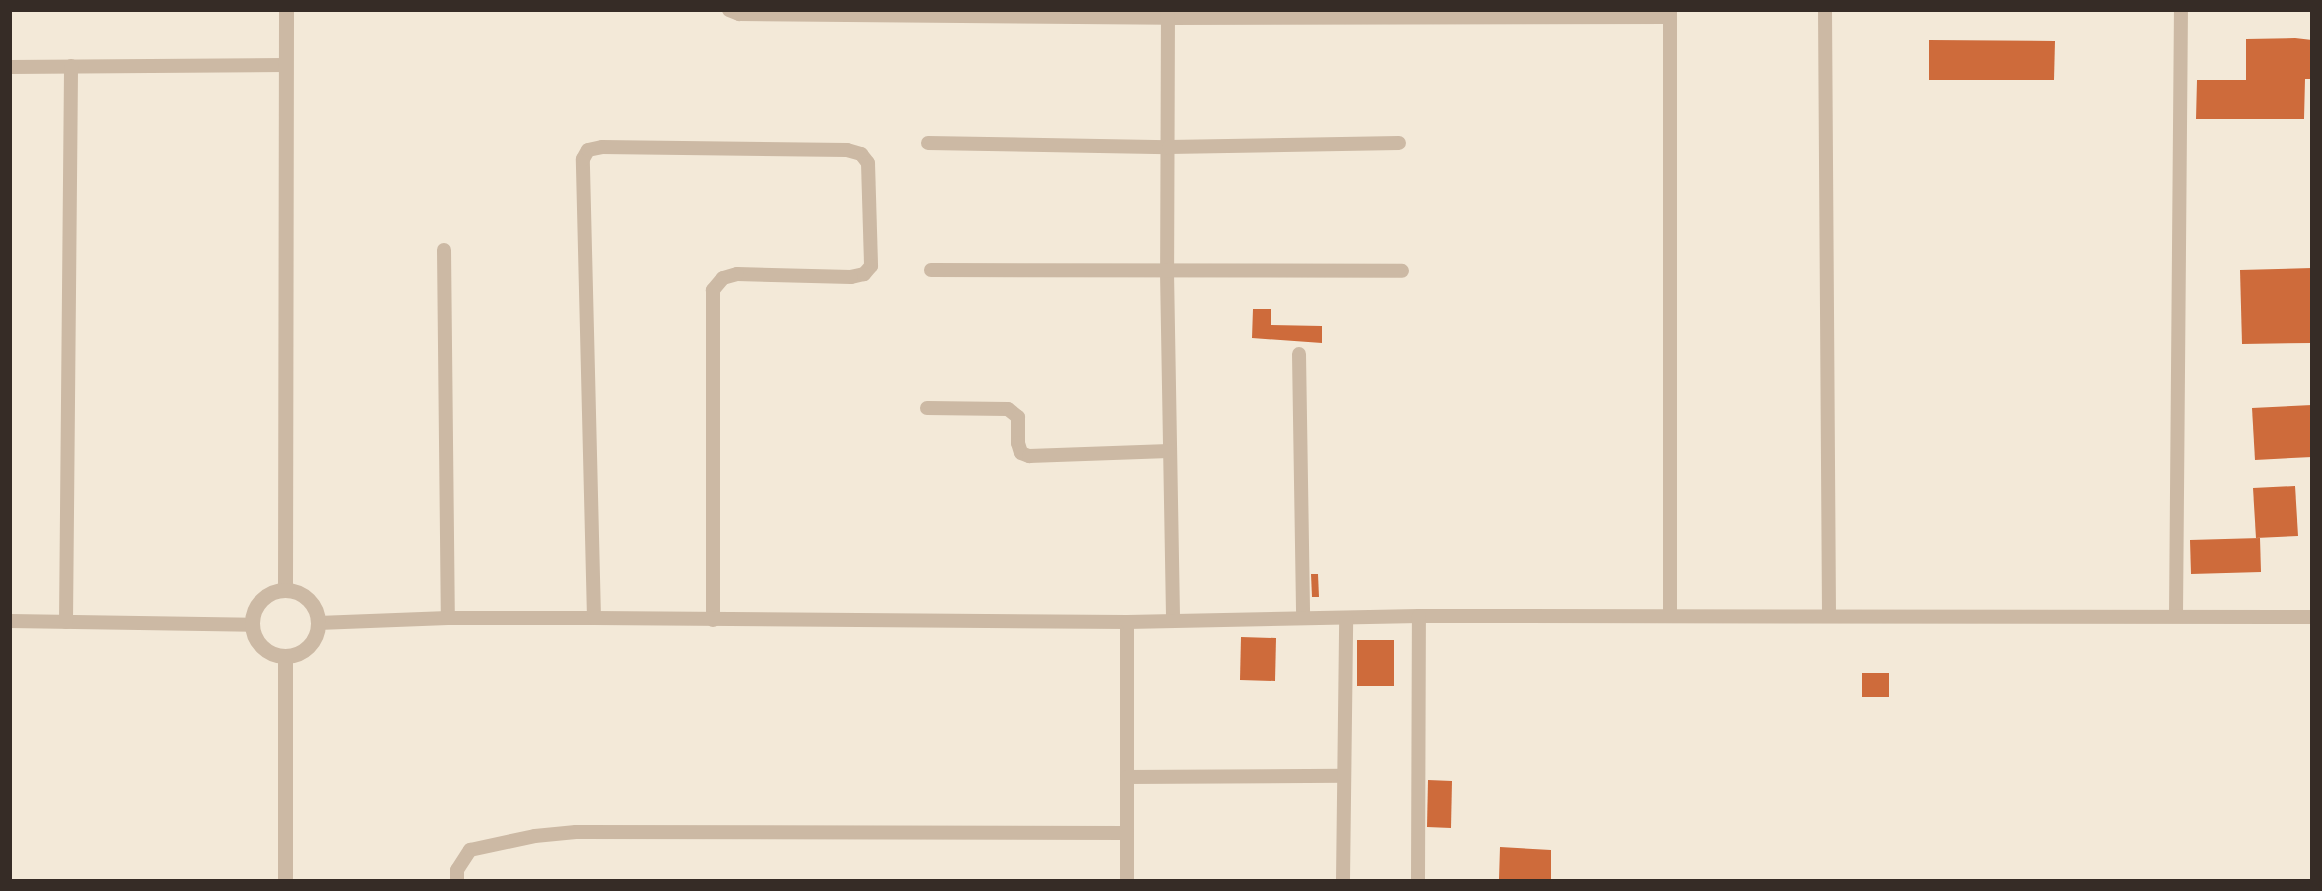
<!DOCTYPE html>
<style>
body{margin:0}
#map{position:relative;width:2322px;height:891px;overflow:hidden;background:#f3e9d8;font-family:Commissioner,sans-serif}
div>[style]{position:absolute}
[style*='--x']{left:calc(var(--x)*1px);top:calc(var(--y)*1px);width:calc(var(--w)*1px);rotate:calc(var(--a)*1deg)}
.building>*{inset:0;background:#ce6b3b}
.minor>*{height:14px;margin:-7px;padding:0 7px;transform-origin:7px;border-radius:7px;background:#ccb9a4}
.tertiary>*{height:15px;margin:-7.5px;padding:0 7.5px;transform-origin:7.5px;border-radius:7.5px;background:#ccb9a4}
.tertiary>.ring{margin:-7.5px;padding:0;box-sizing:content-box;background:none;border:15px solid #ccb9a4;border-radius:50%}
span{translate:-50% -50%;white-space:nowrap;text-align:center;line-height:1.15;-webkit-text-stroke:5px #faf2e5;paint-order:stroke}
.frame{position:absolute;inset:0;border:12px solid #362c26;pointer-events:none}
</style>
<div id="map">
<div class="building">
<i style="clip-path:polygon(2295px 38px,2312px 40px,2312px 79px,2305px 79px,2304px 119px,2196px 119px,2197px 80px,2246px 80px,2246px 39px)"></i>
<i style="clip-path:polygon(1929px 40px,2055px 41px,2054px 80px,1929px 80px)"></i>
<i style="clip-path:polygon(2312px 268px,2312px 343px,2242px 344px,2240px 270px)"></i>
<i style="clip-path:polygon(1253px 309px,1271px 309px,1271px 325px,1322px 326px,1322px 343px,1252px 338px)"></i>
<i style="clip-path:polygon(2312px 405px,2312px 457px,2255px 460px,2252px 408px)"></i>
<i style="clip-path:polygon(2295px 486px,2298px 536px,2256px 538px,2253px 488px)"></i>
<i style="clip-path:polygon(2260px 538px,2261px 572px,2191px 574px,2190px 540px)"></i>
<i style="clip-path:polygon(1311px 574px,1318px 574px,1319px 597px,1312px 597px)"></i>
<i style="clip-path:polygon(1241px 637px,1276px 638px,1275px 681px,1240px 680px)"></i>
<i style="clip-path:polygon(1357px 640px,1394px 640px,1394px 686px,1357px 686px)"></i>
<i style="clip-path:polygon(1862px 673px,1889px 673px,1889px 697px,1862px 697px)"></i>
<i style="clip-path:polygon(1428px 780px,1452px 781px,1451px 828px,1427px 827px)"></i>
<i style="clip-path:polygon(1500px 847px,1551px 850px,1551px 880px,1499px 880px)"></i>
</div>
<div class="minor">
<i style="--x:729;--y:10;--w:11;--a:22"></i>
<i style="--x:739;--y:14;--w:429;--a:0.5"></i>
<i style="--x:1168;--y:18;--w:502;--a:-0.11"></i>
<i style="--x:1168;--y:10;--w:262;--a:90.2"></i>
<i style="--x:1167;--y:272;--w:348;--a:89"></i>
<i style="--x:1670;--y:10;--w:606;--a:90"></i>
<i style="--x:1825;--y:10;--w:606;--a:89.62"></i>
<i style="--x:10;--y:67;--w:275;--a:-0.4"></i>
<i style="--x:928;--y:143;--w:241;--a:1"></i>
<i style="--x:1169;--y:147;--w:230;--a:-1"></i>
<i style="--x:444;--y:250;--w:368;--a:89.4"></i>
<i style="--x:931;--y:270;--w:471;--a:0.1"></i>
<i style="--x:1299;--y:354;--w:264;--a:89.1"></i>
<i style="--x:927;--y:408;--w:81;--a:0.7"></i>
<i style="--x:1008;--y:409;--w:13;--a:39"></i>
<i style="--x:1018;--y:417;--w:26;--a:90"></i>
<i style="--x:1018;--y:443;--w:10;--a:73"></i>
<i style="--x:1021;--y:453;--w:9;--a:21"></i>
<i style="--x:1029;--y:456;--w:140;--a:-2"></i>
<i style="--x:2176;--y:615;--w:605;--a:-89.53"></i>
<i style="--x:594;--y:618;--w:459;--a:-91.4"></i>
<i style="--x:583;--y:159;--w:10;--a:-61"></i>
<i style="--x:588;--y:150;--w:14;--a:-12"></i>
<i style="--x:602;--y:147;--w:245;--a:0.7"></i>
<i style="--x:847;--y:150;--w:15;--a:16"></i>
<i style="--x:861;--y:154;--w:11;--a:52"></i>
<i style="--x:868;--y:163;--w:103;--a:88.3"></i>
<i style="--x:871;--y:266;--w:11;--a:131"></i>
<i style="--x:864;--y:274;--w:13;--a:167"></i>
<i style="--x:851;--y:277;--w:114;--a:-178.5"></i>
<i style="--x:737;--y:274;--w:15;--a:164"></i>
<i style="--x:723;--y:278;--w:16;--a:130"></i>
<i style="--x:713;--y:290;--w:330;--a:90"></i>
<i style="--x:10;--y:621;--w:242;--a:0.9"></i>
<i style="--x:66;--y:622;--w:556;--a:-89.48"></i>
<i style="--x:1127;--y:622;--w:258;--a:90"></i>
<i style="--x:318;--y:623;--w:130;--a:-2.2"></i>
<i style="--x:448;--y:618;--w:146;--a:0"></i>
<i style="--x:594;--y:618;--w:533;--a:0.43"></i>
<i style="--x:1127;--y:622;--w:292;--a:-1.2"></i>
<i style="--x:1419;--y:616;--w:893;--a:0.06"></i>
<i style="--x:1127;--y:777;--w:217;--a:-0.3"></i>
<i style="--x:457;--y:880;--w:10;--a:-90"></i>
<i style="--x:457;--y:870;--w:24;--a:-57"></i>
<i style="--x:470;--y:850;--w:66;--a:-12.2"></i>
<i style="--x:535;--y:836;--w:41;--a:-5.6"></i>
<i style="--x:576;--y:832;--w:551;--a:0.1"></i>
<i style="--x:1343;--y:880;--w:262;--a:-89.3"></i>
<i style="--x:1418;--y:880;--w:264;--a:-89.8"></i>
</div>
<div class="tertiary">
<i style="--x:285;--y:590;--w:580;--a:-89.9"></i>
<i class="ring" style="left:252px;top:590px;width:51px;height:51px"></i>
<i style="--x:285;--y:656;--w:224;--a:90"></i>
</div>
<div class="frame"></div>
</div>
